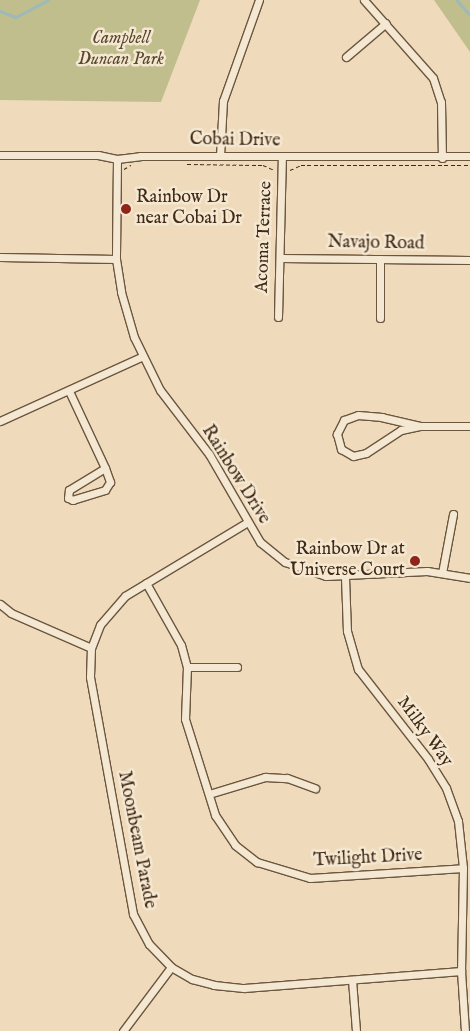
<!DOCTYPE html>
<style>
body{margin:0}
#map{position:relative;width:470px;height:1031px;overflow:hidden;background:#efdbbb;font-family:"IM FELL English",serif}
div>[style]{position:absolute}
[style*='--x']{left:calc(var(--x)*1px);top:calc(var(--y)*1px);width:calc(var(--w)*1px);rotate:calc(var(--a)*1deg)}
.green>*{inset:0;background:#c0be8c}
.stream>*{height:2.5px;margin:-1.25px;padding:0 1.25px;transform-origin:1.25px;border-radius:1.25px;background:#9db9ba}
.path>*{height:1px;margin-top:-0.5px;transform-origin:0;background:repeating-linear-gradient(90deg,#412a15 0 4px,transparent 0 6.5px)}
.roads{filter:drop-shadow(1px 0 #6c563e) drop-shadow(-1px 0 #6c563e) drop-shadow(0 1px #6c563e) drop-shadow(0 -1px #6c563e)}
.minor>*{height:7px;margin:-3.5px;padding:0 3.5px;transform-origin:3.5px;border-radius:3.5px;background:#f5e8d3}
.dots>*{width:14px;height:14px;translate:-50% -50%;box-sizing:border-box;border:2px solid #f5e8d3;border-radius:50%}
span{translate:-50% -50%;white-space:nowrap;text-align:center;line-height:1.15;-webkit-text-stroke:5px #f5e8d3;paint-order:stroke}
.park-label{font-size:18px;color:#5a482d;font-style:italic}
.street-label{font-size:18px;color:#412a15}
.poi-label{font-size:18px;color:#412a15}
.left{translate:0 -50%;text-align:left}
.right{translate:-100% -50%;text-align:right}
</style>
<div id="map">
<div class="green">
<i style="clip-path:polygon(0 0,200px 0,161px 102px,0 100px)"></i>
<i style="clip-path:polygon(434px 0,470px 0,470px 52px)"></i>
</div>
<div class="stream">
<i style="--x:457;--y:0;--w:20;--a:49"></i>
<i style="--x:0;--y:11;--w:17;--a:21"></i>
<i style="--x:16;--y:17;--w:36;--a:-28"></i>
</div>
<div class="path">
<i style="--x:187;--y:164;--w:76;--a:0.8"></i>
<i style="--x:263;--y:165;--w:12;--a:24"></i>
<i style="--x:124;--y:169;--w:8;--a:-30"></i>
<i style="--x:290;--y:170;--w:12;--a:-24"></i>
<i style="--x:301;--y:165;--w:169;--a:0"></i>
</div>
<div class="roads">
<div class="minor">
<i style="--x:364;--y:0;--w:104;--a:48.5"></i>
<i style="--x:433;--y:78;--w:25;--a:72"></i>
<i style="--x:441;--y:102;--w:56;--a:89"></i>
<i style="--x:346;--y:57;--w:52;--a:-40.4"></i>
<i style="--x:0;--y:155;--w:98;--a:0"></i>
<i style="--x:98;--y:155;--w:19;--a:12"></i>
<i style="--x:117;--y:159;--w:23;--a:-7"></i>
<i style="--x:140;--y:156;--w:330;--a:0"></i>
<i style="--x:220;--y:156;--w:55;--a:-86.9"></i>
<i style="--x:223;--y:101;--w:107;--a:-70.4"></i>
<i style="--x:117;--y:159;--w:100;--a:90.6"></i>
<i style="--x:116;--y:259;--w:33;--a:81"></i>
<i style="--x:121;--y:292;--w:47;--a:73.9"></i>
<i style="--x:134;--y:337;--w:59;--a:63.9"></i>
<i style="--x:160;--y:390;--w:81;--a:52.6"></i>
<i style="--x:209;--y:454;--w:102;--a:59.9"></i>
<i style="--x:260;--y:542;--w:32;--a:39"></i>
<i style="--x:285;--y:562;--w:43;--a:18.9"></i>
<i style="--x:326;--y:576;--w:101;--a:-2.8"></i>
<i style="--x:427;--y:571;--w:44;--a:9.2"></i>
<i style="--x:0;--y:257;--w:116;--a:1"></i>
<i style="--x:281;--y:258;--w:189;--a:0.6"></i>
<i style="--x:278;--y:317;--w:160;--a:-88.6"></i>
<i style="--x:380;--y:318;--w:59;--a:-90"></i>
<i style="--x:69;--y:391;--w:85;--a:64.9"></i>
<i style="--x:105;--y:468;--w:15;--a:70"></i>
<i style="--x:110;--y:482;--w:9;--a:122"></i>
<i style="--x:105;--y:490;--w:34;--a:163"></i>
<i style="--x:73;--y:500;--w:5;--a:-158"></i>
<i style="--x:68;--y:498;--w:8;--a:-83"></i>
<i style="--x:69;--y:490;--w:42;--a:-31.4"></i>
<i style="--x:0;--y:421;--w:157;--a:-24.4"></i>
<i style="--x:420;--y:426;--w:39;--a:-167"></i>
<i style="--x:382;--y:417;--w:24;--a:-175"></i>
<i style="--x:358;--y:415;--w:15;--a:160"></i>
<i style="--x:344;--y:420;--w:16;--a:117"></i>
<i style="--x:337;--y:434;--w:16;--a:75"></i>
<i style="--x:341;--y:449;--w:14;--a:30"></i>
<i style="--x:353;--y:456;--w:13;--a:-13"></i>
<i style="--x:366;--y:453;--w:42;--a:-33.3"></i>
<i style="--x:401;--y:430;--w:19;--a:-12"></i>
<i style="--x:420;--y:426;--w:50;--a:0"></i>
<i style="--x:246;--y:523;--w:141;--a:148.9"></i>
<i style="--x:125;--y:596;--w:38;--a:131"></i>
<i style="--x:100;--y:625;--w:25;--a:111"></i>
<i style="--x:91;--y:648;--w:29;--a:92"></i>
<i style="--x:90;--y:677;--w:241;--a:79.7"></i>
<i style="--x:133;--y:914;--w:34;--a:62"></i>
<i style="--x:149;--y:944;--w:32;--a:46"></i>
<i style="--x:171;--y:967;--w:24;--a:30"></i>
<i style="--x:192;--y:979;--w:23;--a:15"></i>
<i style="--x:214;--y:985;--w:30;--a:6"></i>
<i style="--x:244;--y:988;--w:218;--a:-4.5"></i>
<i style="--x:442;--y:573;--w:60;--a:-79.4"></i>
<i style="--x:345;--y:577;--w:54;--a:87.9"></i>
<i style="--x:347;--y:631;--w:40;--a:74"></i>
<i style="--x:358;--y:669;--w:114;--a:52.1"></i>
<i style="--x:428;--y:759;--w:34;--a:58"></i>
<i style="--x:446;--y:788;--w:35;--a:70"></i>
<i style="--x:458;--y:821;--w:47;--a:83.9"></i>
<i style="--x:463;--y:868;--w:103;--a:91.1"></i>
<i style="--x:461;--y:971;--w:60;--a:86.2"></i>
<i style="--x:146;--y:583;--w:71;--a:60.6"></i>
<i style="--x:181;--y:645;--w:23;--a:75"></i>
<i style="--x:187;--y:667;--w:52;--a:92.2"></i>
<i style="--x:185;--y:719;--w:101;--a:72.6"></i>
<i style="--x:215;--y:815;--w:36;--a:56"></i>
<i style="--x:235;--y:845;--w:28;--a:38"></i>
<i style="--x:257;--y:862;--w:55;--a:16.8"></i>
<i style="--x:310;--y:878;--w:153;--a:-3.7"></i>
<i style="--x:0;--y:604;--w:14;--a:39"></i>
<i style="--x:11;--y:613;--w:87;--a:23.6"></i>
<i style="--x:187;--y:667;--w:50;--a:0"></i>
<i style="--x:209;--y:794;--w:59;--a:-16.9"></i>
<i style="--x:265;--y:777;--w:22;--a:3"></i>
<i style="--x:287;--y:778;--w:30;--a:20"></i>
<i style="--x:352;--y:980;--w:51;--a:85.5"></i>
<i style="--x:123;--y:1031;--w:80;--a:-53.1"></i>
</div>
</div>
<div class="dots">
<i style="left:126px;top:209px;background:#8f2418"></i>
<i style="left:415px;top:561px;background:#8f2418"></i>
</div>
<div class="park-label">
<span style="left:121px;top:50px">Campbell<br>Duncan Park</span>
</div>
<div class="street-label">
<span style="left:235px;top:141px;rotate:1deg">Cobai Drive</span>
<span style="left:265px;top:237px;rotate:-88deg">Acoma Terrace</span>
<span style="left:376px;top:244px;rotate:1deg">Navajo Road</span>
<span style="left:235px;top:475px;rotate:58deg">Rainbow Drive</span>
<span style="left:424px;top:732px;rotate:54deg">Milky Way</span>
<span style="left:136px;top:840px;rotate:79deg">Moonbeam Parade</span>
<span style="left:368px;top:859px;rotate:-3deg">Twilight Drive</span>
</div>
<div class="poi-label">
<span class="left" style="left:136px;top:209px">Rainbow Dr<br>near Cobai Dr</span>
<span class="right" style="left:405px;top:561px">Rainbow Dr at<br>Universe Court</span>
</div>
</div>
